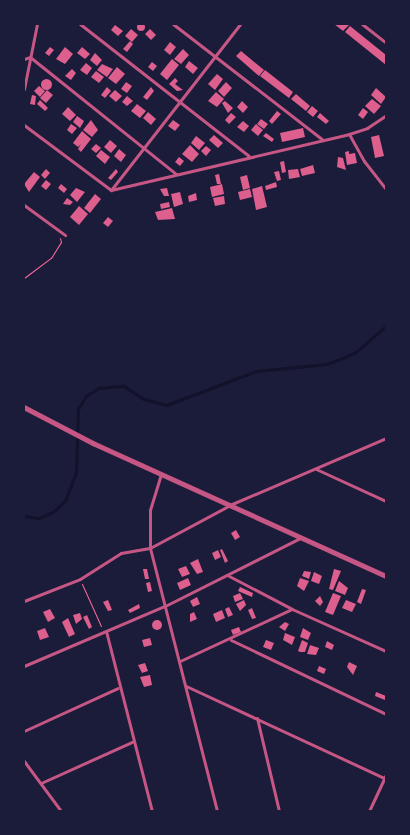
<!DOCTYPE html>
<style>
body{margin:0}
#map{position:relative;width:410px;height:835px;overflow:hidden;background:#1b1b3a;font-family:"Golos Text",sans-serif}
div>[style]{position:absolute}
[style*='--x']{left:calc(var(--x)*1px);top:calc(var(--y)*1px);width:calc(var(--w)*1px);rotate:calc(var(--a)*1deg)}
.stream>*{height:2.5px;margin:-1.25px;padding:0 1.25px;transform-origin:1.25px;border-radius:1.25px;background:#12122b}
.building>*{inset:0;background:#dd5f8e}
.round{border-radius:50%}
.path>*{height:1px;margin:-0.5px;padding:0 0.5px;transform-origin:0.5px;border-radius:0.5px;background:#ff6b9d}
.minor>*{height:3px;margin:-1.5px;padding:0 1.5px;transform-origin:1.5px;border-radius:1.5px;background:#c65784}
.tertiary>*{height:4.5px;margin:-2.25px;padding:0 2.25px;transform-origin:2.25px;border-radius:2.25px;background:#c65784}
span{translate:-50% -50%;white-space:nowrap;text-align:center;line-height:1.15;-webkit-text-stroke:4.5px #1b1b3a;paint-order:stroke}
.frame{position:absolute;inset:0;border:25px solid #1b1b3a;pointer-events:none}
</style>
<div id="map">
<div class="stream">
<i style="--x:24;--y:516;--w:15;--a:8"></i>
<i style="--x:39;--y:518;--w:15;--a:-23"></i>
<i style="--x:53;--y:512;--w:16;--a:-43"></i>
<i style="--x:65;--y:501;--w:31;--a:-69"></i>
<i style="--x:76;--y:472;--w:63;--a:-88.2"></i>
<i style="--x:78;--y:409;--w:15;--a:-58"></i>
<i style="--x:86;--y:396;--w:15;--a:-32"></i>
<i style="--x:99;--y:388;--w:25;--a:-5"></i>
<i style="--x:124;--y:386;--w:24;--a:33"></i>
<i style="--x:144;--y:399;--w:24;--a:15"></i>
<i style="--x:167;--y:405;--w:95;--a:-20.9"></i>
<i style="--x:256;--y:371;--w:71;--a:-5.6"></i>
<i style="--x:327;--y:364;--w:17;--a:-21"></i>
<i style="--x:343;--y:358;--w:14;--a:-25"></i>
<i style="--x:356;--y:352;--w:40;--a:-41"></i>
</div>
<div class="building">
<i class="round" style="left:137px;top:23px;width:8px;height:8px"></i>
<i style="clip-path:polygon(334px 24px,348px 24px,349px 25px,343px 31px)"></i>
<i style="clip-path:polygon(115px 25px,123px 31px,118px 36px,111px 30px)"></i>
<i style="clip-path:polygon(350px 26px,386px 55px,386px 65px,345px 32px)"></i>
<i style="clip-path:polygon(131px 29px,138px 35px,132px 42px,125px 36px)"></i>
<i style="clip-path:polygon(150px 29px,156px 35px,151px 40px,145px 34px)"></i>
<i style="clip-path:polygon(130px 41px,133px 44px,127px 52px,123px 49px)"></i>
<i style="clip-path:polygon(170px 42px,176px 47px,170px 55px,164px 50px)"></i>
<i style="clip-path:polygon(50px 47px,54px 50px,49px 56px,45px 53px)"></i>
<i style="clip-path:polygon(65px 47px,73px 54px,65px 64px,56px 59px)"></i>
<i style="clip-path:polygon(82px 47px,90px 54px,85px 59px,77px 53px)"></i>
<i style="clip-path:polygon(183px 49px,189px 55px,181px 64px,174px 59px)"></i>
<i style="clip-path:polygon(241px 51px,264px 70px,259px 76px,236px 56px)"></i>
<i style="clip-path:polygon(95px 53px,102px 60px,97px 66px,90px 60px)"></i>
<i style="clip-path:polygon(172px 59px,179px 65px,167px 80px,160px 74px)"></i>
<i style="clip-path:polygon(189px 61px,198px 68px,193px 74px,185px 67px)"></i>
<i style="clip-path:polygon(152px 62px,157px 66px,153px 71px,148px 67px)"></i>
<i style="clip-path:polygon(86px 63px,92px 68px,87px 75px,80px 70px)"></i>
<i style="clip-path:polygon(102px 64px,113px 69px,107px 77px,97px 70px)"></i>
<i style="clip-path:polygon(117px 67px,125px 74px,116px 84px,108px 78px)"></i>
<i style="clip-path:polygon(72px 69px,76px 73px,71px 80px,65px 76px)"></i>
<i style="clip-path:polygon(265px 70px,293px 92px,289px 98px,260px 76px)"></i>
<i style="clip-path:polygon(96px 71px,104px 77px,99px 83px,91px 77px)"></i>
<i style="clip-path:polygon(217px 74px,223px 79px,215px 90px,208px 84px)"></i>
<i style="clip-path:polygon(175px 78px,178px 81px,175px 84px,183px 90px,177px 91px,169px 84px)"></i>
<i class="round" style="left:40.5px;top:78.5px;width:11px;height:11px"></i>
<i style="clip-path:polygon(126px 82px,132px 86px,127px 93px,121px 89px)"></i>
<i style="clip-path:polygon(226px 82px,232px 88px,224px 97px,218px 91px)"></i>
<i style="clip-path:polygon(39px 86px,45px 91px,40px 97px,34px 91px)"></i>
<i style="clip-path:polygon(107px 87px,111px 91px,105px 98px,101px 95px)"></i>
<i style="clip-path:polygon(151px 87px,154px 91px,147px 100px,143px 97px)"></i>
<i style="clip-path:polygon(376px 88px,386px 97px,381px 104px,371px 95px)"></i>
<i style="clip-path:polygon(47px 90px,53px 95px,46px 103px,40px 98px)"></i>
<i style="clip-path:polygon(115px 90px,122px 96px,116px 102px,109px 96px)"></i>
<i style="clip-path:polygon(216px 92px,224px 99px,217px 107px,208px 101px)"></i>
<i style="clip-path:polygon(296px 94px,310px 106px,306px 111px,291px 99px)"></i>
<i style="clip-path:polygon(32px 95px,36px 96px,35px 105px,30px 104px)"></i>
<i style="clip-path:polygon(127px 96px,133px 101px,127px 106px,122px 102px)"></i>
<i style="clip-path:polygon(372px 99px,381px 106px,374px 114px,365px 106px)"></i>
<i style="clip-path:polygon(40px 100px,48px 108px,45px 111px,37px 104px)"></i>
<i style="clip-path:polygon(225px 101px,233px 108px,228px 113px,222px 103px)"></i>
<i style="clip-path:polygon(242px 101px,248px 107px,243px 113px,237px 107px)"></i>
<i style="clip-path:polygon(137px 104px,146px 111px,140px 118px,131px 111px)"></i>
<i style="clip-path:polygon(312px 106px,318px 111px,313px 117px,307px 112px)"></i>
<i style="clip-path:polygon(68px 107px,76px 115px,70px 121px,62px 114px)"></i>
<i style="clip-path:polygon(363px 108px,368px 112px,363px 119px,358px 115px)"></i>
<i style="clip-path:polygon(277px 111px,281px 114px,272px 124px,269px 121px)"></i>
<i style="clip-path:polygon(148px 112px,156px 119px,151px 125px,143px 118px)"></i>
<i style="clip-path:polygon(231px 113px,236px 117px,229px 124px,225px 120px)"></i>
<i style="clip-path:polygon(320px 113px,329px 121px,326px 124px,317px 117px)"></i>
<i style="clip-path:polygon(77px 116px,84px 121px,80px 128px,73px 122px)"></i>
<i style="clip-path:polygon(261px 119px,268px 124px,264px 129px,257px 124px)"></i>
<i style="clip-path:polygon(91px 120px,98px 130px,92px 137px,83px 130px)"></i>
<i style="clip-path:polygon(173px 120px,180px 125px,175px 131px,168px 126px)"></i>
<i style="clip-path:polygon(243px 121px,249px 126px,244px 132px,237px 127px)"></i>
<i style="clip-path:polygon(71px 124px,77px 128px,72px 134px,67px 130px)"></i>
<i style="clip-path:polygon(256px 124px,263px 130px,258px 136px,251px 130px)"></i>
<i style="clip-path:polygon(303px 128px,305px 137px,282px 142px,280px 133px)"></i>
<i style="clip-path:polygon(82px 131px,91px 139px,81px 152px,78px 149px,81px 144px,78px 147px,73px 143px)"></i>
<i style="clip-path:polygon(266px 133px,274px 139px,272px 142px,263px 136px)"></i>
<i style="clip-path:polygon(214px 135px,223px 143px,218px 148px,209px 140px)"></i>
<i style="clip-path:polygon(379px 135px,384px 156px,375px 158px,371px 137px)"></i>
<i style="clip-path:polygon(196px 136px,205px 143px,199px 150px,191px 143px)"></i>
<i style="clip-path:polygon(110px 140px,117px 146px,111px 153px,104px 147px)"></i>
<i style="clip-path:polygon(96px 144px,101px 148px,96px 153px,91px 149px)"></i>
<i style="clip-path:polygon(190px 145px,199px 154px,192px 162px,182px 154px)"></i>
<i style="clip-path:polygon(206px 146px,211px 150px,206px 156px,201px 151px)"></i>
<i style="clip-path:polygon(119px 149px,126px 155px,121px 162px,114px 156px)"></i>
<i style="clip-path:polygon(101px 150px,110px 157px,105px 164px,96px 156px)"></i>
<i style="clip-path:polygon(349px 151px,349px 154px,355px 153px,357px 163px,347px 165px,345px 152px)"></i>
<i style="clip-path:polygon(179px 157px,184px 161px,180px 166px,175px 162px)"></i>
<i style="clip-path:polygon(338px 157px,343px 158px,346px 170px,337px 167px)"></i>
<i style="clip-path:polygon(284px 161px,286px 172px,282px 173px,280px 162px)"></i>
<i style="clip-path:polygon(313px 165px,315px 173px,302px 176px,300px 169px)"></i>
<i style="clip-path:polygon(46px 169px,50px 173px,45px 179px,41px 175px)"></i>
<i style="clip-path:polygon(116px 169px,118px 172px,111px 180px,108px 178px)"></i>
<i style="clip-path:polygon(298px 169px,300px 177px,289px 179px,288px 170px)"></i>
<i style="clip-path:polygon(279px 171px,281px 180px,277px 181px,274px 172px)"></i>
<i style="clip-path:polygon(34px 172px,40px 177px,29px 192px,24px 184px)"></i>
<i style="clip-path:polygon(219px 174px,221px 184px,217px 184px,215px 175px)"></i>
<i style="clip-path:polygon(247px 175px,250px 188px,243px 190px,240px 177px)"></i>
<i style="clip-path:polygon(46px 180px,51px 184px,46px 190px,41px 186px)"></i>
<i style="clip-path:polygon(276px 182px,277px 187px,266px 190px,265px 186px)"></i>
<i style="clip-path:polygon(61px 184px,67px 189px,64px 193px,58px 188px)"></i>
<i style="clip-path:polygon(222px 184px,224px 194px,212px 197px,210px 187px)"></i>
<i style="clip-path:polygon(262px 186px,267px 207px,256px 210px,252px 189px)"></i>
<i style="clip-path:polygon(76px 188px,85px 192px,77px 202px,70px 195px)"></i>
<i style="clip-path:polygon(167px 188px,169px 196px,164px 196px,160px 189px)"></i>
<i style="clip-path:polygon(250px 189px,252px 197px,240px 200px,238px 192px)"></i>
<i style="clip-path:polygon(180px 192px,183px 204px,174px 207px,171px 194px)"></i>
<i style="clip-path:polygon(196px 193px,197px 200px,189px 202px,188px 196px)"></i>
<i style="clip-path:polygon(95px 194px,101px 199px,90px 213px,84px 208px)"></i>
<i style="clip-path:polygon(224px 196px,225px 204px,215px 206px,213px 198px)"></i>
<i style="clip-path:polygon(67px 198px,73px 202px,70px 205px,63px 204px)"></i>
<i style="clip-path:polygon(169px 202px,170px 207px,161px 209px,160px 204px)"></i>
<i style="clip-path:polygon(79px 206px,88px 214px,79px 225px,70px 217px)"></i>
<i style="clip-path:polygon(172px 208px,175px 219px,158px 220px,155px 212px)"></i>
<i style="clip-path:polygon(108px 217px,113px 221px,108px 227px,103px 223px)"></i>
<i style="clip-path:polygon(236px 530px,240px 537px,235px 540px,231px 533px)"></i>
<i style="clip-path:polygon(222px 549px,228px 561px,225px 563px,220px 550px)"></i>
<i style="clip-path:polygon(218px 550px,221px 557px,215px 560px,212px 553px)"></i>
<i style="clip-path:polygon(198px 559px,203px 572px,197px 574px,190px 563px)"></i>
<i style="clip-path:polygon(186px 566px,190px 574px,182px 577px,178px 569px)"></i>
<i style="clip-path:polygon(143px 569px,147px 569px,149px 579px,145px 579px)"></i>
<i style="clip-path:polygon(334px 569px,341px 571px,333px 590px,329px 589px)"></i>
<i style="clip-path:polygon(304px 571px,311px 572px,309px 579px,302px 576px)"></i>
<i style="clip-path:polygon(314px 572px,322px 576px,319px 584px,311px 581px)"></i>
<i style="clip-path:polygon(188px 578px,191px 585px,180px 590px,177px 583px)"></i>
<i style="clip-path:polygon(300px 578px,309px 581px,304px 591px,297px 586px)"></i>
<i style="clip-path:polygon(339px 581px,348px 588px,345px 595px,335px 591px)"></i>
<i style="clip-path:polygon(150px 582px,152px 591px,148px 592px,146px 583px)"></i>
<i style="clip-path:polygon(240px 587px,253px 593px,252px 597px,238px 591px)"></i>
<i style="clip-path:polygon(362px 589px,366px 590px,361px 604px,357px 602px)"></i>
<i style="clip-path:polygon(240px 593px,243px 599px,235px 602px,233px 596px)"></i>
<i style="clip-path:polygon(333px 593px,341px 596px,333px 615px,325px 612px)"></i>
<i style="clip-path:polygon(320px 596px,323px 602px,320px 606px,315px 601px)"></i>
<i style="clip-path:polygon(197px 597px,200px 604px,193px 607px,190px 601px)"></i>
<i style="clip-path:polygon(108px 600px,112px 610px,108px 611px,103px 602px)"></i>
<i style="clip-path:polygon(244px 600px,246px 605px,240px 611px,236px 604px)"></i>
<i style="clip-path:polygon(346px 600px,356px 604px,352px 612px,342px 608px)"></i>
<i style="clip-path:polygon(139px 604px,140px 608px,130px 613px,128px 610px)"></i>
<i style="clip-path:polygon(229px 607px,233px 615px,228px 617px,225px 609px)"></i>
<i style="clip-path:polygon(252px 608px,256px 618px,252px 619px,248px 610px)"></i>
<i style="clip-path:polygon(50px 609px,55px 618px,48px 622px,43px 612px)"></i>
<i style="clip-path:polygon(222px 610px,225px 618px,216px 622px,213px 614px)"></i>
<i style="clip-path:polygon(194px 612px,197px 619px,190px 622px,190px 614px)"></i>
<i style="clip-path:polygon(80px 613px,82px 619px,76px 624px,73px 615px)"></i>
<i style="clip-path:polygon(87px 615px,92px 627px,89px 629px,83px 617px)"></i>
<i style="clip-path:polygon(68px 618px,75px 634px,69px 637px,62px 622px)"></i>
<i class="round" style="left:152px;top:620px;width:10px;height:10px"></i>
<i style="clip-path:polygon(285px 622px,289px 624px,285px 631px,279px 627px)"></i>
<i style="clip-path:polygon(239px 627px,241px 632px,233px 635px,231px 630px)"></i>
<i style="clip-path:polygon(45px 628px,49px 637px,40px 640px,37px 631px)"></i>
<i style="clip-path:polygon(303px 628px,311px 633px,308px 640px,300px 637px)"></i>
<i style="clip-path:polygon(285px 633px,295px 637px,292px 645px,283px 640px)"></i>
<i style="clip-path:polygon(150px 638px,152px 645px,144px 647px,142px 640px)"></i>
<i style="clip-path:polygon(266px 640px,274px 643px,271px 650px,263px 647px)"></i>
<i style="clip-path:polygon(302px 640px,308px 643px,305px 652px,300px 652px,298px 651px)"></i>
<i style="clip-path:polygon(327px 641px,334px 645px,332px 650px,325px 647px)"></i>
<i style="clip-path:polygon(310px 645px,319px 648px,316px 655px,307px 654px)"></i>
<i style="clip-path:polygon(349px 662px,357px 666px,353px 675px,347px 667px)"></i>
<i style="clip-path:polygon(145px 663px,148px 671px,142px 673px,138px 665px)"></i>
<i style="clip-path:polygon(319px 666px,326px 669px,324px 674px,317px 671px)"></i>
<i style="clip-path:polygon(150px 675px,152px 685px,144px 687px,140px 677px)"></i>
<i style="clip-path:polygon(376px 692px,386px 696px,385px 700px,375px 696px)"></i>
</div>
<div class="path">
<i style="--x:24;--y:278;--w:34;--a:-37"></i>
<i style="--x:51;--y:258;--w:19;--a:-58"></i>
<i style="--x:61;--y:242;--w:4;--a:-104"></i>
<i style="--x:82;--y:584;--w:46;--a:65.7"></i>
</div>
<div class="minor">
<i style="--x:80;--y:24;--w:214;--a:38"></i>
<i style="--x:173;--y:24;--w:188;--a:37.7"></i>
<i style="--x:362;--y:24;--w:31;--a:38"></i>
<i style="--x:24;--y:59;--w:6;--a:-18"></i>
<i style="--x:30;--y:57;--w:187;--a:38.7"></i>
<i style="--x:24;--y:89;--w:66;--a:-78.7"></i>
<i style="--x:24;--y:125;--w:109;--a:36.8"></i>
<i style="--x:349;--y:134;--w:31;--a:61"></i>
<i style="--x:364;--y:161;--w:36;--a:52"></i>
<i style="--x:111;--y:190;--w:244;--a:-13.2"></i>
<i style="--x:349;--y:134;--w:19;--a:-18"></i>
<i style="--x:367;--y:128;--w:23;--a:-34"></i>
<i style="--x:111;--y:190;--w:210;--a:-52.1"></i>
<i style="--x:24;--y:205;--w:51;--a:36.2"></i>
<i style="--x:316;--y:469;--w:77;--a:24.6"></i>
<i style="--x:161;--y:474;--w:38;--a:107"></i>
<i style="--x:150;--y:510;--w:38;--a:90"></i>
<i style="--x:150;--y:548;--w:271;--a:75.7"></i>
<i style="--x:229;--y:576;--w:71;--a:27.6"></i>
<i style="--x:292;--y:609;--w:103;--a:24.1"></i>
<i style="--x:24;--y:601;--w:60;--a:-21.4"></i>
<i style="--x:80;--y:579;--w:49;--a:-32.4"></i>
<i style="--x:121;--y:553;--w:29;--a:-10"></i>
<i style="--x:150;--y:548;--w:93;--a:-28.2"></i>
<i style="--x:232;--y:504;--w:168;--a:-23.2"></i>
<i style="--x:106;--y:631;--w:186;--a:75.7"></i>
<i style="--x:231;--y:640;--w:172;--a:25.5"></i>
<i style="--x:180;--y:661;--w:123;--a:-24.9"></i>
<i style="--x:24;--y:666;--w:153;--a:-23.1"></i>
<i style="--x:165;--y:606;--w:151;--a:-26.7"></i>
<i style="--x:186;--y:686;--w:221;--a:24.9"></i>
<i style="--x:257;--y:718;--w:96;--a:76.7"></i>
<i style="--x:24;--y:731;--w:103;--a:-24.6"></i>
<i style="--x:24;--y:761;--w:62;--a:53.5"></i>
<i style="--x:41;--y:783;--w:100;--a:-24.3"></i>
<i style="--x:369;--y:811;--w:40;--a:-65"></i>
</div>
<div class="tertiary">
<i style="--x:24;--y:407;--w:78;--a:27.6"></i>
<i style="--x:93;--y:443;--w:322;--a:24.4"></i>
</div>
<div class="frame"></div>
</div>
